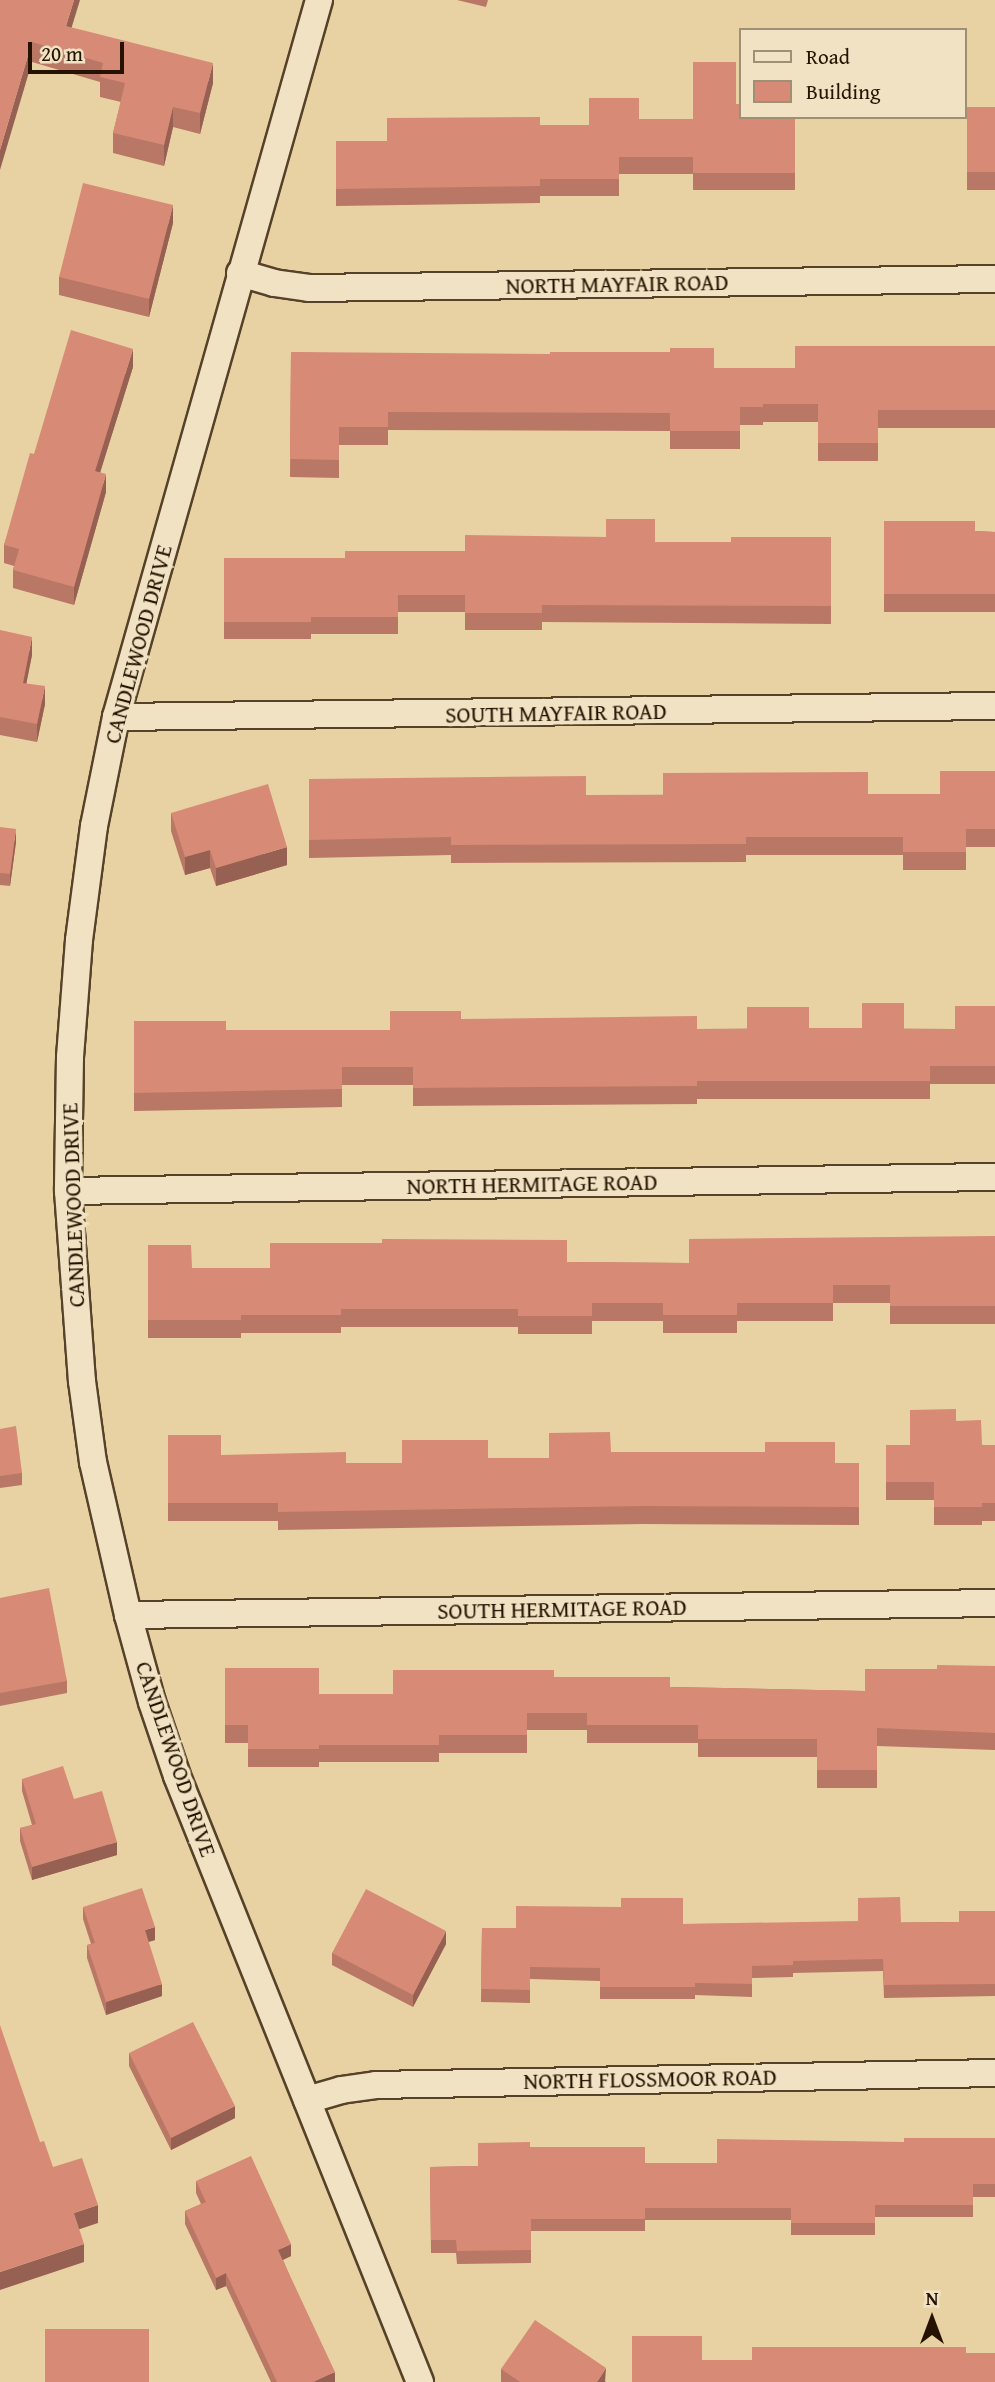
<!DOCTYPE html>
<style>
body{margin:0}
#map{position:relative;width:995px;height:2382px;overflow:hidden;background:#e8d2a3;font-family:"Gentium Book Plus",serif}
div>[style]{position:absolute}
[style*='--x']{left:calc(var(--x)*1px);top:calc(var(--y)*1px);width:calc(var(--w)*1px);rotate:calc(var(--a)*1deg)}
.roads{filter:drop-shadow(2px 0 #564229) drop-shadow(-2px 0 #564229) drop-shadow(0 2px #564229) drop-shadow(0 -2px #564229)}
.minor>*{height:26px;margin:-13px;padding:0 13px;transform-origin:13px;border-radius:13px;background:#f0e2c3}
.wall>*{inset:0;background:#b97765}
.shaded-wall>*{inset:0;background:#966152}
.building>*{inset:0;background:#d78a75}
span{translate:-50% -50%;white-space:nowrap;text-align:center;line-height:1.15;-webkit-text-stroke:7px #f0e2c3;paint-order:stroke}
.street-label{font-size:23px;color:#251200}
.legend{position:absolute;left:739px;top:28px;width:228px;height:91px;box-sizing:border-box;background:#f0e2c3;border:2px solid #9f8f75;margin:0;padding:9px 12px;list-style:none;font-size:21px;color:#251200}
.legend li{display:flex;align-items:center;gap:14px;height:35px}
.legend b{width:35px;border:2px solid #9f8f75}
.north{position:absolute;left:897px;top:2284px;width:70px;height:70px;-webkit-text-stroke:5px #f0e2c3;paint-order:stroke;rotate:0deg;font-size:19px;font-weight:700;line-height:28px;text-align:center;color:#251200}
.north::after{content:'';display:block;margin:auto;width:24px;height:32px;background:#251200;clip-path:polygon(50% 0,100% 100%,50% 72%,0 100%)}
.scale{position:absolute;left:28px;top:42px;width:96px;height:32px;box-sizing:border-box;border:4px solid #251200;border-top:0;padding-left:9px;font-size:21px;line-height:24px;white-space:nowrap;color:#251200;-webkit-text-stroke:5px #f0e2c3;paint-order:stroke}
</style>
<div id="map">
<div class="roads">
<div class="minor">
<i style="--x:319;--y:0;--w:745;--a:105.81"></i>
<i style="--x:116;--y:717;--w:111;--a:101.4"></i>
<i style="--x:94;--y:826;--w:115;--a:97.5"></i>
<i style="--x:79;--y:940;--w:117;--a:94.4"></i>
<i style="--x:70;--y:1057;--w:134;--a:90.9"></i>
<i style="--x:68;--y:1191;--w:191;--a:85.8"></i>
<i style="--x:82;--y:1381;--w:82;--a:82.3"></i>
<i style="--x:93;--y:1462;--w:157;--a:77.1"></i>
<i style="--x:128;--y:1615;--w:90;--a:74.6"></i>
<i style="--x:152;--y:1702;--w:78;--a:71.3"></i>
<i style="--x:177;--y:1776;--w:653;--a:68.15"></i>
<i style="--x:240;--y:273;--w:35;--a:16"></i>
<i style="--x:274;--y:283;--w:35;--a:8"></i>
<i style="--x:309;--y:288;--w:686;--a:-0.75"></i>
<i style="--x:116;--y:717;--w:879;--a:-0.72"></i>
<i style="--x:68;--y:1191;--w:927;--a:-0.87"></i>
<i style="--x:128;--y:1615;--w:867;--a:-0.79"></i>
<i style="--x:307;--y:2100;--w:35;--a:-16"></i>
<i style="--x:341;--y:2090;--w:35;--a:-8"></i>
<i style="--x:376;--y:2085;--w:619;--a:-1.11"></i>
</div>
</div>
<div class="wall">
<i style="clip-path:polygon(0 0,213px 83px,200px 134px,173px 127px,164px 166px,113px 153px,113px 133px,121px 102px,100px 97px,100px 82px,32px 62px)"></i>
<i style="clip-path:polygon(457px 0,488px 0,486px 7px)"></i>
<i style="clip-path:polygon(736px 104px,795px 117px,795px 190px,693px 190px,693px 174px,619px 174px,619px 196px,540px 196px,540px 203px,336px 206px,336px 141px,387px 141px,540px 125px,589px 125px,639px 119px,693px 119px)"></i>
<i style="clip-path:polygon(967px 107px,995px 107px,995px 190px,967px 190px)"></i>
<i style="clip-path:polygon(173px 223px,149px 317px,59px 295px,59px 277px)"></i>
<i style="clip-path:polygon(995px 346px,995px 428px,878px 428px,878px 461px,818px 461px,818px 422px,763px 422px,763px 425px,740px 425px,740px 449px,670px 449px,670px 431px,388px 430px,388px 445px,339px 445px,339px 478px,290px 477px,291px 352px,714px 368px,795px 368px)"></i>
<i style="clip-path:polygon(133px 367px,100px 472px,106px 492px,74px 605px,13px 588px,13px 570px,14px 566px,4px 563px,4px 545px,34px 454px)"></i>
<i style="clip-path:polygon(884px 521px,975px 531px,995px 532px,995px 612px,884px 612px)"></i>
<i style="clip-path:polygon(606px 537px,655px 542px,731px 542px,831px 537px,831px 624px,542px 622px,542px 630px,465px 630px,465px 612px,398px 612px,398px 634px,311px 634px,311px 639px,224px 639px,224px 558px,345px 558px,465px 551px)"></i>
<i style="clip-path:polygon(0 630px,32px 655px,26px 683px,45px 704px,37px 742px,0 735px)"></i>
<i style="clip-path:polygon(995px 771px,995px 847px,966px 847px,966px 870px,903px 870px,903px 855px,746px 855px,746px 862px,451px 863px,451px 855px,309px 858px,309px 779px,586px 795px,940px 794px)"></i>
<i style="clip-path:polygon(171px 813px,287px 865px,216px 886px,210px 868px,185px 875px,171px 831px)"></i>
<i style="clip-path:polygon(0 827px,16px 842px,10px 886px,0 885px)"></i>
<i style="clip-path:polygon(995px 1006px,995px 1084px,930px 1084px,930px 1099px,697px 1099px,697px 1104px,413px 1106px,413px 1085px,342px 1085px,342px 1107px,134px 1111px,134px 1021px,226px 1030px,390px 1030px,461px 1019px,697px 1029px,809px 1028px,955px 1029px)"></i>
<i style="clip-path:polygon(995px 1236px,995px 1324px,890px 1324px,890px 1303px,833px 1303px,833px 1321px,737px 1321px,737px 1333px,663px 1333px,663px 1321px,592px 1321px,592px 1334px,518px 1334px,518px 1327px,341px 1327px,341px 1333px,241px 1333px,241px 1338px,148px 1338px,148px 1245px,192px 1268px,270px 1268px,567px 1262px,689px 1263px)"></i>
<i style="clip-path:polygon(956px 1421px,982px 1445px,995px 1445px,995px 1521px,982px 1521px,982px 1525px,934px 1525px,934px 1500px,886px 1500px,886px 1445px,910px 1445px)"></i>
<i style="clip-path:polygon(0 1429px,22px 1473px,22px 1485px,0 1488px)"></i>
<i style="clip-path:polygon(168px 1435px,221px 1455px,346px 1463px,402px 1463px,488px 1458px,549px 1458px,611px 1452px,835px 1463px,859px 1463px,859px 1525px,644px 1524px,278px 1530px,278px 1521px,168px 1521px)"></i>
<i style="clip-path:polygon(0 1598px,67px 1681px,67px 1693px,0 1706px)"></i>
<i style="clip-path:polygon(995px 1666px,995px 1750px,877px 1746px,877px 1788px,817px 1788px,817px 1757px,698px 1757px,698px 1743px,587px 1743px,587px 1730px,527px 1730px,527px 1753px,439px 1753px,439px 1762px,319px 1762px,319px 1767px,248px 1767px,248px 1743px,225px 1743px,225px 1668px,319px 1694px,393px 1694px,554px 1677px,670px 1687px,865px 1691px,937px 1669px)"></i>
<i style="clip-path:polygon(22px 1779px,74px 1799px,117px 1855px,32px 1880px,20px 1841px,20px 1828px,32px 1825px,22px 1791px)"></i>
<i style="clip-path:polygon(83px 1907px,155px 1940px,148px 1942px,162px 1996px,106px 2015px,87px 1958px,87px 1945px,91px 1944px,83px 1919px)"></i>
<i style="clip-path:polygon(995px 1911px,995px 1996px,884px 1998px,883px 1971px,793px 1973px,793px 1977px,752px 1978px,752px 1997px,695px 1995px,695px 1999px,600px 1999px,600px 1981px,530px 1979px,530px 2003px,481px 2002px,482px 1928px,516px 1928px,683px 1924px,959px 1922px)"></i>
<i style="clip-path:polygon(446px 1944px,413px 2007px,332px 1965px,332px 1953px)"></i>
<i style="clip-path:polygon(129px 2053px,235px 2118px,171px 2150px,129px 2066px)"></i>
<i style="clip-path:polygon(995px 2138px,995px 2197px,973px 2197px,973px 2217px,875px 2217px,875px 2235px,791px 2235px,791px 2220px,645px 2220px,645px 2231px,531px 2231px,531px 2263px,457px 2264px,456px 2253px,431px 2253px,430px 2167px,478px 2166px,530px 2147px,645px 2163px,717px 2163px,904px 2142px)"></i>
<i style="clip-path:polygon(196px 2181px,291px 2256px,283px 2260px,335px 2382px,271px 2382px,226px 2286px,216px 2290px,185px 2224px,185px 2211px,201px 2204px,196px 2193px)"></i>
<i style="clip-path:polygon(501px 2369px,606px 2381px,605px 2382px,501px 2382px)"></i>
</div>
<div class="shaded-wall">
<i style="clip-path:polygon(74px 0,80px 0,66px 46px,66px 26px)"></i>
<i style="clip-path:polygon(32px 42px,32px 62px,0 170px,0 150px)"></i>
<i style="clip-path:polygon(213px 63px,213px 83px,200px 134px,200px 113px)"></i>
<i style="clip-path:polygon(173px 107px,173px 127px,164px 166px,164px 145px)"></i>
<i style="clip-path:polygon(173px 205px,173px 223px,149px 317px,149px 299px)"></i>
<i style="clip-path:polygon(133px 349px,133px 367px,95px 489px,95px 471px)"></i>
<i style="clip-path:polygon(106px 474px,106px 492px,74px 605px,74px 587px)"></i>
<i style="clip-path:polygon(32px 637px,32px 655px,23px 701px,23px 683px)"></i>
<i style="clip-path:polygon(45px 686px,45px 704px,37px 742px,37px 724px)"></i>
<i style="clip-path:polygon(16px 829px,16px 842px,10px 886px,10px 874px)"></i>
<i style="clip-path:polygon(287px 847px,287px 865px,216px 886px,216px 868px)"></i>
<i style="clip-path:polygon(210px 850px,210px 868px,185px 875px,185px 857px)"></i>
<i style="clip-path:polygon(117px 1842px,117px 1855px,32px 1880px,32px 1867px)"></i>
<i style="clip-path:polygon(155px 1927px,155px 1940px,145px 1943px,145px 1930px)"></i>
<i style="clip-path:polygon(446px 1931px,446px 1944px,413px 2007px,413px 1995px)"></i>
<i style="clip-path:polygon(162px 1984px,162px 1996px,106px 2015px,106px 2002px)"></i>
<i style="clip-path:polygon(235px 2106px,235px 2118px,171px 2150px,171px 2138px)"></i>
<i style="clip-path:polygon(98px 2205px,98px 2223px,74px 2231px,74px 2213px)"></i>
<i style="clip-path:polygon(84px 2244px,84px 2262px,0 2290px,0 2272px)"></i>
<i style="clip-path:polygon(291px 2244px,291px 2256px,278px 2262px,278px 2250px)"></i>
<i style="clip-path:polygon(226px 2273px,226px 2286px,216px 2290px,216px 2278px)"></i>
<i style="clip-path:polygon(606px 2368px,605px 2382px,597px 2382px)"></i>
<i style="clip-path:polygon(335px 2372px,335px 2382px,313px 2382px)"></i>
</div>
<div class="building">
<i style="clip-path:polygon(0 0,74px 0,66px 26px,213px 63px,200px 113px,173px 107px,164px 145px,113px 133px,125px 83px,100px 77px,103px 63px,32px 42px,0 150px)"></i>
<i style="clip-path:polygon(693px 62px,736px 62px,736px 104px,741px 104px,741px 117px,795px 117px,795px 173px,693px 173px,693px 157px,619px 157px,619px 179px,540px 179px,540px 186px,336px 189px,336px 141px,387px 141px,387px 118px,540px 117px,540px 125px,589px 125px,589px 98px,639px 98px,639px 119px,693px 119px)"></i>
<i style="clip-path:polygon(967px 107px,995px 107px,995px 172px,967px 172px)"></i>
<i style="clip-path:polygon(83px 183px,173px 205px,149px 299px,59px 277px)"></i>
<i style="clip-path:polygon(71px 330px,133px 349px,95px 471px,106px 474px,74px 587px,13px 570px,19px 549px,4px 545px,30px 453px,34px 454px)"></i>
<i style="clip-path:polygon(795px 346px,995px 346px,995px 410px,878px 410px,878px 443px,818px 443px,818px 404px,763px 404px,763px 407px,740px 407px,740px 431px,670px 431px,670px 413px,388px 412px,388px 427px,339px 427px,339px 460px,290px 459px,291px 352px,550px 354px,550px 352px,670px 352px,670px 348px,714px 348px,714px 368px,795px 368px)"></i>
<i style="clip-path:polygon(606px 519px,655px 519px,655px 542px,731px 542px,731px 537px,831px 537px,831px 606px,542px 605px,542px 613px,465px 613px,465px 595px,398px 595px,398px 617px,311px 617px,311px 622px,224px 622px,224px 558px,345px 558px,345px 551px,465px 551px,465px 535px,606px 537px)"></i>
<i style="clip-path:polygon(884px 521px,975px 521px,975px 531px,995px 532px,995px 594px,884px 594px)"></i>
<i style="clip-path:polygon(0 630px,32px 637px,23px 683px,45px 686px,37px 724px,0 717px)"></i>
<i style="clip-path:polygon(940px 771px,995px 771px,995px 829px,966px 829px,966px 852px,903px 852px,903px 837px,746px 837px,746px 844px,451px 845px,451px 837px,309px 840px,309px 779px,586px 776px,586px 795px,663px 795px,663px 773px,868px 772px,868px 794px,940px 794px)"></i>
<i style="clip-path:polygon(268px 784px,287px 847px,216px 868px,210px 850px,185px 857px,171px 813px)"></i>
<i style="clip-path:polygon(0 827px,16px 829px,10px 874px,0 873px)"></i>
<i style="clip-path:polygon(862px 1003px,904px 1003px,904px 1029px,955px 1029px,955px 1006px,995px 1006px,995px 1066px,930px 1066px,930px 1081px,697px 1081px,697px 1086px,413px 1088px,413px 1067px,342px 1067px,342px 1089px,134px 1093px,134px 1021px,226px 1021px,226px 1030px,390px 1030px,390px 1011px,461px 1011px,461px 1019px,697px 1016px,697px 1029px,747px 1029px,747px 1007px,809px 1007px,809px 1028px,862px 1028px)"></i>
<i style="clip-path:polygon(995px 1236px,995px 1306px,890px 1306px,890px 1285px,833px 1285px,833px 1303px,737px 1303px,737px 1315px,663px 1315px,663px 1303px,592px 1303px,592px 1316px,518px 1316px,518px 1309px,341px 1309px,341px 1315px,241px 1315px,241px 1320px,148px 1320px,148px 1245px,191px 1245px,192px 1268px,270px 1268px,270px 1243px,382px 1243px,382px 1239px,567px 1240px,567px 1262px,689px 1263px,689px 1239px)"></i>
<i style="clip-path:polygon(956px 1409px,956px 1421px,981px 1420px,982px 1445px,995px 1445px,995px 1503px,982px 1503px,982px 1507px,934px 1507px,934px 1482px,886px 1482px,886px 1445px,910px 1445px,910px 1410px)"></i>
<i style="clip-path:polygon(16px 1426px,22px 1473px,0 1476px,0 1429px)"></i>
<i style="clip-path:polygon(610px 1432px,611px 1452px,765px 1452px,765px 1442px,835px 1442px,835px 1463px,859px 1463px,859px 1507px,644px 1506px,278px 1512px,278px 1503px,168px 1503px,168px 1435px,221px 1435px,221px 1455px,346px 1452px,346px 1463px,402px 1463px,402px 1440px,488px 1440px,488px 1458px,549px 1458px,549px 1433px)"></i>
<i style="clip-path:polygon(49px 1588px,67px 1681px,0 1693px,0 1598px)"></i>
<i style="clip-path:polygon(937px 1665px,995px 1666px,995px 1733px,877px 1728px,877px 1770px,817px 1770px,817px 1739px,698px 1739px,698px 1725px,587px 1725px,587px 1713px,527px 1713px,527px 1735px,439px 1735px,439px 1745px,319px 1745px,319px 1749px,248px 1749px,248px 1725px,225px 1725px,225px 1668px,319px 1668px,319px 1694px,393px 1694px,393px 1670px,554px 1670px,554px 1677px,670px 1677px,670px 1687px,865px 1691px,865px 1669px,937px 1669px)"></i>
<i style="clip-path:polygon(63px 1766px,74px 1799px,102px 1791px,117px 1842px,32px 1867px,20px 1828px,36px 1824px,22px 1779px)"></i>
<i style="clip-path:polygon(142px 1888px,155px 1927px,145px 1930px,162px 1984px,106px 2002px,87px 1945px,95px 1943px,83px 1907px)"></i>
<i style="clip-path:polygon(366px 1889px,446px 1931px,413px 1995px,332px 1953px)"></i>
<i style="clip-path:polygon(900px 1897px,901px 1923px,959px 1922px,959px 1911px,995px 1911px,995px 1984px,884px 1985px,883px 1959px,793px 1961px,793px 1965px,752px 1966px,752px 1984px,695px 1983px,695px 1987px,600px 1987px,600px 1968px,530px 1967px,530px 1990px,481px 1989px,482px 1928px,516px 1928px,516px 1906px,621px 1907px,621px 1898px,683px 1898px,683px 1924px,858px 1921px,858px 1898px)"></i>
<i style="clip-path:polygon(193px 2022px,235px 2106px,171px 2138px,129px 2053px)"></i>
<i style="clip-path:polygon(0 2025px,40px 2142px,44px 2141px,53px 2167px,82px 2158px,98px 2205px,74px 2213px,84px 2244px,0 2272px)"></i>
<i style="clip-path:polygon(904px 2138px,995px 2138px,995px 2184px,973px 2184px,973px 2205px,875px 2205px,875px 2223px,791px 2223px,791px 2208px,645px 2208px,645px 2219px,531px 2219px,531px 2250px,457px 2251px,456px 2240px,431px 2240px,430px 2167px,478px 2166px,478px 2143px,530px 2142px,530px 2147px,645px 2147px,645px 2163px,717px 2163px,717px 2139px,904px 2142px)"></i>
<i style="clip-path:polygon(251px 2156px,291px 2244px,278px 2250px,335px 2372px,313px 2382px,277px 2382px,226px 2273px,216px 2278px,185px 2211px,206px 2202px,196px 2181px)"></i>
<i style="clip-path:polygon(535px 2320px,606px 2368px,597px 2382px,520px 2382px,501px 2369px)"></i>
<i style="clip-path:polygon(45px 2329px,149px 2329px,149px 2382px,45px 2382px)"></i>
<i style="clip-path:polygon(632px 2336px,702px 2336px,702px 2360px,752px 2360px,752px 2347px,966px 2347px,966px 2353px,995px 2353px,995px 2382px,632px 2382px)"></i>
</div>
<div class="street-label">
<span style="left:617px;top:284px;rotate:-1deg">NORTH MAYFAIR ROAD</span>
<span style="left:138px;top:644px;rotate:-75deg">CANDLEWOOD DRIVE</span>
<span style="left:556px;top:713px;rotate:-1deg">SOUTH MAYFAIR ROAD</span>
<span style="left:532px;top:1184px;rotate:-1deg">NORTH HERMITAGE ROAD</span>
<span style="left:73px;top:1205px;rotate:-92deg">CANDLEWOOD DRIVE</span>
<span style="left:562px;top:1609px;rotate:-1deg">SOUTH HERMITAGE ROAD</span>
<span style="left:176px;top:1759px;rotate:71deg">CANDLEWOOD DRIVE</span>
<span style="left:650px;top:2079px;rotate:-1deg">NORTH FLOSSMOOR ROAD</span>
</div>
<ul class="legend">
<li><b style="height:9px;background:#f0e2c3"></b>Road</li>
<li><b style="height:19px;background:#d78a75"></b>Building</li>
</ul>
<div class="north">N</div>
<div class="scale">20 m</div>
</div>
